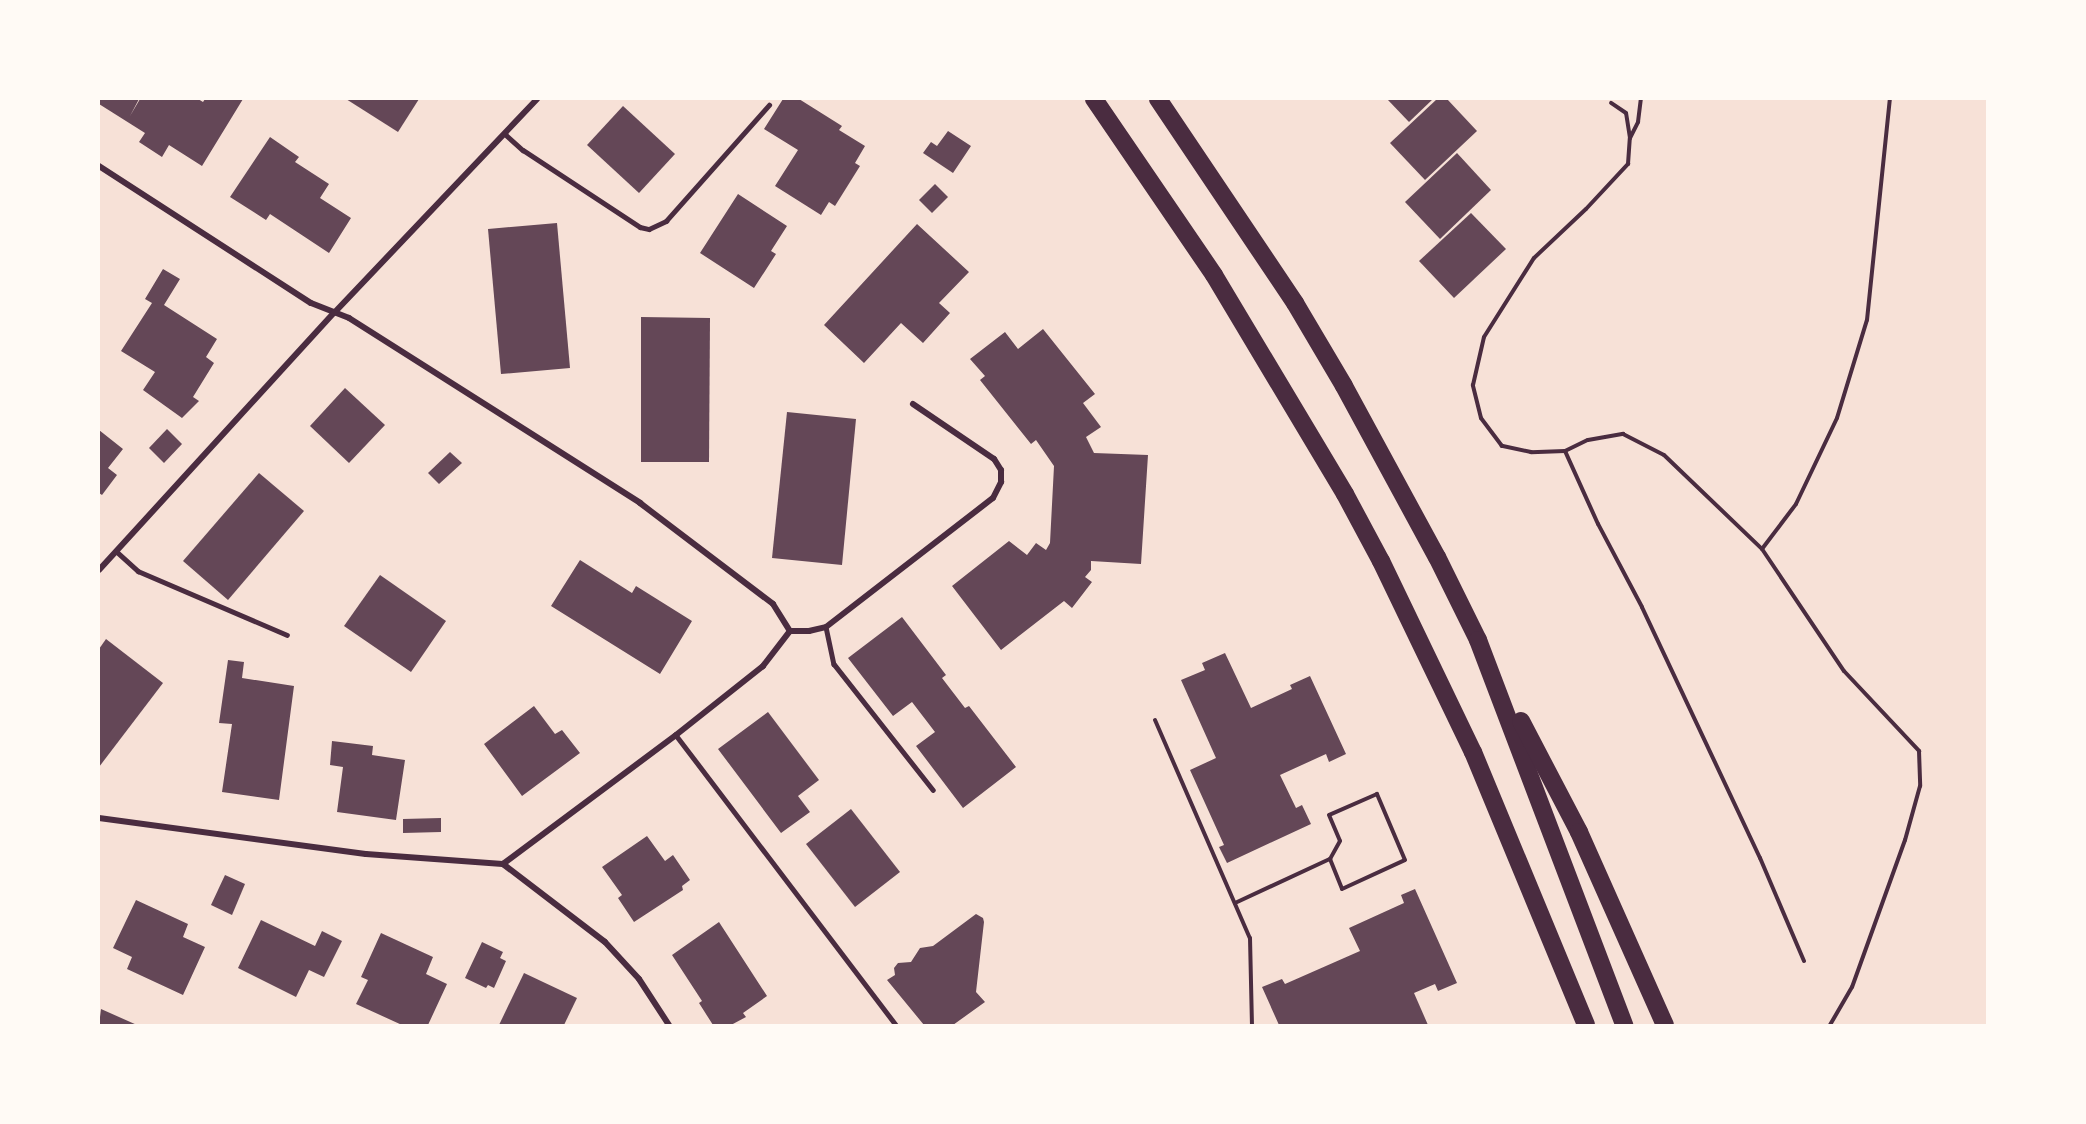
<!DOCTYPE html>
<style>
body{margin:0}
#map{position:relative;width:2086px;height:1124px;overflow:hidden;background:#f7e1d7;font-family:"Titillium Web",sans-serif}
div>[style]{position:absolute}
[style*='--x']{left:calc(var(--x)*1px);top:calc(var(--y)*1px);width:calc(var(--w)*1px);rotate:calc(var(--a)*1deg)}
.building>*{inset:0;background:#644757}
.path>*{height:4px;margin:-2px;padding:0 2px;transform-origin:2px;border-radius:2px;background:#4a2c40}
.service>*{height:4.5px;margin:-2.25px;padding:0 2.25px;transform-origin:2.25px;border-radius:2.25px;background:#4a2c40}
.minor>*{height:6px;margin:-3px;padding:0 3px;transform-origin:3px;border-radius:3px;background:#4a2c40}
.motorway>*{height:18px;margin:-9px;padding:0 9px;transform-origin:9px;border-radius:9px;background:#4a2c40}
span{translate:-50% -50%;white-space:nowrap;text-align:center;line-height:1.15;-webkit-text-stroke:6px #fffaf5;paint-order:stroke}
.frame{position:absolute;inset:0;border:100px solid #fffaf5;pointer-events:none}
</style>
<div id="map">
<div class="building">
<i style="clip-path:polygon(99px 99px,139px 99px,130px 116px,140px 99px,198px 99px,203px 102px,205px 99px,243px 99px,202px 166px,169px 145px,162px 157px,139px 142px,145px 133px,99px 104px)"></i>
<i style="clip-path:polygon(346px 99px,419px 99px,398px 132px)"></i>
<i style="clip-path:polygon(783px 99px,799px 99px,842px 126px,839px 130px,865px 146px,855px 163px,860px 166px,835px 206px,829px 202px,821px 215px,775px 186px,798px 150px,764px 129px)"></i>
<i style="clip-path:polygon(1387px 99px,1433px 99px,1409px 122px)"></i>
<i style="clip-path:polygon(1437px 99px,1447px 99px,1477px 131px,1425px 180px,1390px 143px)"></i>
<i style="clip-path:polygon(623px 106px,675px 154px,639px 193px,587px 145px)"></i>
<i style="clip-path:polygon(948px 131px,971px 146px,953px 173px,923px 153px,931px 142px,937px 146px)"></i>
<i style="clip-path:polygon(270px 137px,299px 157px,295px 162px,329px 184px,320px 198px,351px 218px,329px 253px,270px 214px,266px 220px,230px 197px)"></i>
<i style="clip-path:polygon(1457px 153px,1491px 190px,1440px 239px,1405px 202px)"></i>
<i style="clip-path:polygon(935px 184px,948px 197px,932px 213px,919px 200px)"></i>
<i style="clip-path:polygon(738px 194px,787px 226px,771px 251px,776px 254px,754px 288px,700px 253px)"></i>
<i style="clip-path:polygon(1471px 213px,1506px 249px,1454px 298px,1419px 261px)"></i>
<i style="clip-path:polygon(557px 223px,570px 368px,501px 374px,488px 229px)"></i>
<i style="clip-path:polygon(917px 224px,969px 272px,939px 303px,950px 313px,923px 343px,901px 323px,864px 363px,824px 325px)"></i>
<i style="clip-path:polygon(163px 269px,180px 279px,164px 305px,217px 339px,206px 357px,214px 363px,193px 397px,199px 401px,182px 418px,143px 390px,155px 372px,121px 351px,152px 303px,145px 299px)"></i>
<i style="clip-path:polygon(641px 317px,710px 318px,709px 462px,641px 462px)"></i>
<i style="clip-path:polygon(1043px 329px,1095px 394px,1083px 403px,1101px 427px,1086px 437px,1094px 453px,1148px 455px,1141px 564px,1091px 561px,1091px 570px,1085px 577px,1092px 582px,1072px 608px,1064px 601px,1001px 650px,952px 586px,1009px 541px,1027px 555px,1036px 543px,1046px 550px,1050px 543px,1054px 466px,1036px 440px,1031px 444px,980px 380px,985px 376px,970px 359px,1005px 332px,1018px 349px)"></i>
<i style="clip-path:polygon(345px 388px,385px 425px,349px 463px,310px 426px)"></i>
<i style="clip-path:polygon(787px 412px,856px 419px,842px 565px,772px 558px)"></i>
<i style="clip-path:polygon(167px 429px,182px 444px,164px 463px,149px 448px)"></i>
<i style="clip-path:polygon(99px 430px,123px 449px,108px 468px,117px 475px,102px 495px,99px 493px)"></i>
<i style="clip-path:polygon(450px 452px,462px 463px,439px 484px,428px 473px)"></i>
<i style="clip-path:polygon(259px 473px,304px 511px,228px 600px,183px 561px)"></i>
<i style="clip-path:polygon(580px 560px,632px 593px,636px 586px,692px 621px,660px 674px,551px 606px)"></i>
<i style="clip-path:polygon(380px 575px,446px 621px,411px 672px,344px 626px)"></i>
<i style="clip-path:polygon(902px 617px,946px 675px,942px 678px,965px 708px,969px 706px,1016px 767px,963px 808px,916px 746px,935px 732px,912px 702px,893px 716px,848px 658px)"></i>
<i style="clip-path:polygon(106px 639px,163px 683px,99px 767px,99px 649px)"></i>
<i style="clip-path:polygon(1225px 653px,1251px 708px,1292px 689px,1290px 685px,1310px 676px,1346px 754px,1329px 762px,1326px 754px,1280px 775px,1296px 808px,1302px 805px,1311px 824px,1227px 863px,1219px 847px,1224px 845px,1190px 770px,1216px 758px,1181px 680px,1205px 670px,1202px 663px)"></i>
<i style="clip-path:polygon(228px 660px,244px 662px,242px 678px,294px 686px,279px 800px,222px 792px,232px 724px,219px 723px)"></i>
<i style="clip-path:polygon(534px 706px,555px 734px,562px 730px,580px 753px,522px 796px,484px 744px)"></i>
<i style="clip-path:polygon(768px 712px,819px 780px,798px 796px,810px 812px,781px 833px,718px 749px)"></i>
<i style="clip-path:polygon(332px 741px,373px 746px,372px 755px,405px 760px,396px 820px,337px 812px,343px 767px,330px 765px)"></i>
<i style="clip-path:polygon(851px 809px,900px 872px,855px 907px,806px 844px)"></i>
<i style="clip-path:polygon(441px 818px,441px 832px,403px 833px,403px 819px)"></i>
<i style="clip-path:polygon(647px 836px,665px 861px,673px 855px,690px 880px,682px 886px,683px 890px,634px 922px,618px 898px,622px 895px,602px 867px)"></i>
<i style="clip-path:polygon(225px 875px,245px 884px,232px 915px,211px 905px)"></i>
<i style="clip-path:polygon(1415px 889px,1457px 983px,1438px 991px,1435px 984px,1414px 993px,1428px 1025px,1279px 1025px,1262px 987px,1282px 979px,1285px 984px,1360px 951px,1349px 928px,1404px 903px,1401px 895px)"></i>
<i style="clip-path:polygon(136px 900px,188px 924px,183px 937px,205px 947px,183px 995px,127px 969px,132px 957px,113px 948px)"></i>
<i style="clip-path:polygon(976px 914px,983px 918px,984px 922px,976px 992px,985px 1002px,953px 1025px,924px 1025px,887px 980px,895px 975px,894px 968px,898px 963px,911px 962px,920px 948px,933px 946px)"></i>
<i style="clip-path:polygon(261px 920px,315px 946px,322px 931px,342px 941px,324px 977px,309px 970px,296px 997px,238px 968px)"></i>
<i style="clip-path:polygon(719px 922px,767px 996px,743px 1013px,746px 1017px,731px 1025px,713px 1025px,699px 1003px,702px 1001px,672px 955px)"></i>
<i style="clip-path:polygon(381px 933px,433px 957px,426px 974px,447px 984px,428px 1025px,402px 1025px,356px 1004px,368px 980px,361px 977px)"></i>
<i style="clip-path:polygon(482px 942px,503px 952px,500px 958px,506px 961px,494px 988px,488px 985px,486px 988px,465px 978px)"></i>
<i style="clip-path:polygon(524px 973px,577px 998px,564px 1025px,499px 1025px)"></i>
<i style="clip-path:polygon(101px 1009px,137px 1025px,99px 1025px)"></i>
</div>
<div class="path">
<i style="--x:1630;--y:138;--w:18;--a:-63"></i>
<i style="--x:1638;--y:122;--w:23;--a:-83"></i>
<i style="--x:1565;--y:451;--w:34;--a:178"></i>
<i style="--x:1531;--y:452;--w:30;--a:-168"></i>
<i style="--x:1502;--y:446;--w:35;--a:-127"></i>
<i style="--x:1481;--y:418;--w:34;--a:-104"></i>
<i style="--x:1473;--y:385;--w:49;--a:-77.1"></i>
<i style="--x:1484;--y:337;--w:93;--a:-57.7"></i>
<i style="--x:1534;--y:258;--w:71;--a:-43.3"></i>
<i style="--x:1586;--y:209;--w:62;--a:-47"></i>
<i style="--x:1628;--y:164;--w:26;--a:-86"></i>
<i style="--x:1630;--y:138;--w:25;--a:-99"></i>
<i style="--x:1626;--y:113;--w:18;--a:-146"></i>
<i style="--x:1762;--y:549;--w:56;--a:-52.9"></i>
<i style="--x:1796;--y:504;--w:95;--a:-64.5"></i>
<i style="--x:1837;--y:418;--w:102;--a:-73"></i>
<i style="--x:1867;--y:320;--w:222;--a:-84.1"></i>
<i style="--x:1155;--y:720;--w:238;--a:66.5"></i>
<i style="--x:1250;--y:938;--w:87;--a:88.7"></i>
<i style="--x:1235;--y:903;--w:105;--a:-24.9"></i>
<i style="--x:1330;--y:859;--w:32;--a:68"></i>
<i style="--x:1342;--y:889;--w:69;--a:-24.7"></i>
<i style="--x:1405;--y:860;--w:72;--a:-113"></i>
<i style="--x:1377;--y:794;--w:52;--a:156.4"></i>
<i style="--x:1329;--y:815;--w:28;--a:67"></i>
<i style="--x:1340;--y:841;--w:21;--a:119"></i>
<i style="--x:1804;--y:961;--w:112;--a:-113.1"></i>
<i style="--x:1760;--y:858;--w:277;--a:-115.2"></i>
<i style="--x:1642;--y:607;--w:94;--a:-117.9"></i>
<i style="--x:1598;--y:524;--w:80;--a:-114.3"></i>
<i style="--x:1565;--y:451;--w:25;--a:-26"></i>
<i style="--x:1588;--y:440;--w:36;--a:-10"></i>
<i style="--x:1623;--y:434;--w:46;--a:27.1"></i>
<i style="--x:1664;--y:455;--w:136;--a:43.8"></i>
<i style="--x:1762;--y:549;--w:147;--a:56.1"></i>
<i style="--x:1844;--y:671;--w:110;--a:46.8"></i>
<i style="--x:1919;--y:751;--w:35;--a:88"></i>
<i style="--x:1920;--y:786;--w:56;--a:105.5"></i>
<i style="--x:1905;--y:840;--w:156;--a:109.8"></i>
<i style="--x:1852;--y:987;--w:44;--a:120.1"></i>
</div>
<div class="service">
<i style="--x:505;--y:134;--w:24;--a:42"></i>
<i style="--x:523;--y:150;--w:140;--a:33.3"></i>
<i style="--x:640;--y:227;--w:9;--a:13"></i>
<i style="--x:649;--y:229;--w:19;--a:-25"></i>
<i style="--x:666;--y:221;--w:155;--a:-48.4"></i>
<i style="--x:116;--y:551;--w:30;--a:42"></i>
<i style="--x:138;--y:571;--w:162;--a:23.2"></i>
<i style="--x:826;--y:627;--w:38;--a:78"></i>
<i style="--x:834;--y:664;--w:160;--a:51.8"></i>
<i style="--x:676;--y:735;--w:364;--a:52.8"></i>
</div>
<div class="minor">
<i style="--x:99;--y:166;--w:252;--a:32.9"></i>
<i style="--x:311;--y:303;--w:41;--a:21.5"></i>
<i style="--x:349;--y:318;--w:345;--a:32.4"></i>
<i style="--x:640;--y:503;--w:167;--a:37.2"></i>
<i style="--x:773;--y:604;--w:32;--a:58"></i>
<i style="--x:99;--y:570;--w:348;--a:-47.6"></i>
<i style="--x:334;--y:313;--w:295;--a:-46.5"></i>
<i style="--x:99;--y:818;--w:269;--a:7.7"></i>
<i style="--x:366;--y:854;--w:137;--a:4.2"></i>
<i style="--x:503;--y:864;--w:216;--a:-36.7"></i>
<i style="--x:676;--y:735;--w:111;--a:-38.4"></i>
<i style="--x:763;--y:666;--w:44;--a:-52.4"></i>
<i style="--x:790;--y:631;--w:19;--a:0"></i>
<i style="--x:809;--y:631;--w:17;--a:-13"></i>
<i style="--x:826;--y:627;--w:211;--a:-37.7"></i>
<i style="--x:993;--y:498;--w:18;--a:-63"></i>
<i style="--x:1001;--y:482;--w:12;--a:-90"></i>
<i style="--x:1001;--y:470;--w:13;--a:-122"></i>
<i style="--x:994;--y:459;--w:98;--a:-145.8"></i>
<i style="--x:503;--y:864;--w:128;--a:37.4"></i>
<i style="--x:605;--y:942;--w:50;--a:47.4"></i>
<i style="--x:639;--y:979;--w:55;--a:56.9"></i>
</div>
<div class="motorway">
<i style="--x:1094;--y:99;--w:213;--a:55.7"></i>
<i style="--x:1214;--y:275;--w:255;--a:59.1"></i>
<i style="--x:1345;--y:494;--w:76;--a:61.8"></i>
<i style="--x:1381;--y:561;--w:212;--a:64.3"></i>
<i style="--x:1473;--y:752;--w:295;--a:67.5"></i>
<i style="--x:1158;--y:99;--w:246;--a:56.1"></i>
<i style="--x:1295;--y:303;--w:96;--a:59.4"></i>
<i style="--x:1344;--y:386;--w:195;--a:61.5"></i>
<i style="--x:1437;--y:557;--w:93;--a:63.7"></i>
<i style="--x:1478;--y:640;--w:412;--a:69.2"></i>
<i style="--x:1521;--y:721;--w:125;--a:62.4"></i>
<i style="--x:1579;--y:832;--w:211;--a:66"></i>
</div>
<div class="frame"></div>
</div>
